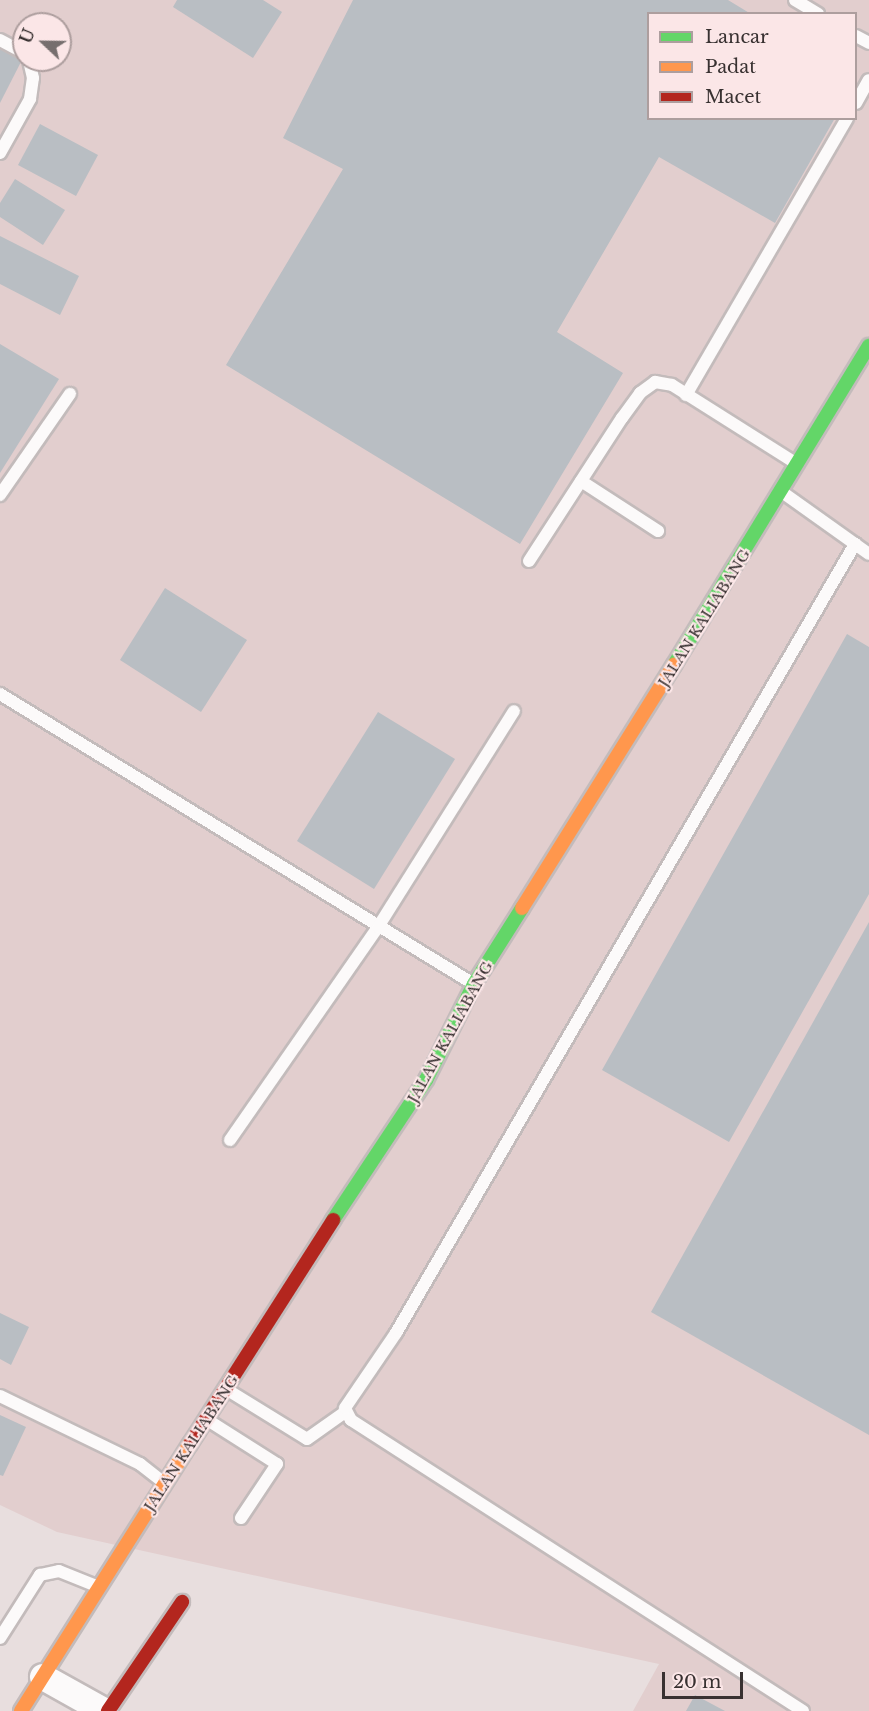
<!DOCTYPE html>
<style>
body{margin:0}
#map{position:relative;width:869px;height:1711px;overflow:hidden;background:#e8dede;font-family:"Libre Baskerville",serif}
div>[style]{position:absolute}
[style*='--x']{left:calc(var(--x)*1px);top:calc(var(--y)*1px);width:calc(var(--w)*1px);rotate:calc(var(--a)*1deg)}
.built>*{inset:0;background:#e2cece}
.building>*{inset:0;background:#b9bec3}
.roads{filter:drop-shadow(2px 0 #c3bbbb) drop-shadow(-2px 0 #c3bbbb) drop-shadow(0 2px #c3bbbb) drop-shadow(0 -2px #c3bbbb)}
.lane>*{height:12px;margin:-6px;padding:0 6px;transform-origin:6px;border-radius:6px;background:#fcfafa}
.street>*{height:26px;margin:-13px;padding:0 13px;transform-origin:13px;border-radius:13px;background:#fcfafa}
.fast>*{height:14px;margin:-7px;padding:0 7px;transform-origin:7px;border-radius:7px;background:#63d668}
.slow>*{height:14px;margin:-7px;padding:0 7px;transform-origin:7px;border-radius:7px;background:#ff974d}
.jam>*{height:14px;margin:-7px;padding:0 7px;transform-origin:7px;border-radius:7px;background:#b3261e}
span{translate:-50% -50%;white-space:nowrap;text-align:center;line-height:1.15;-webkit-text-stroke:4.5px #fbe6e7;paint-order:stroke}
.street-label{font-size:15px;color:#383131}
.legend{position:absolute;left:647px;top:12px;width:210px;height:108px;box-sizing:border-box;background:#fbe6e7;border:2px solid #ad9e9e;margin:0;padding:8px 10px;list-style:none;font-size:18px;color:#383131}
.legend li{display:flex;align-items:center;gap:12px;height:30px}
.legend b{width:30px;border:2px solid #ad9e9e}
.north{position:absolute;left:12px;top:12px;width:60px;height:60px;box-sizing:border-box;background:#fbe6e7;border:2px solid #ad9e9e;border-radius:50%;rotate:292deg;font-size:16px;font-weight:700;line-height:24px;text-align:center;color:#383131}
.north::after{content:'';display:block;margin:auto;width:21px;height:27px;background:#766e6e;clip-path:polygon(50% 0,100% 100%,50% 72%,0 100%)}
.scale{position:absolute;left:662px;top:1672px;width:81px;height:27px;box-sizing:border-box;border:3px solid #383131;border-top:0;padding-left:8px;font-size:18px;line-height:21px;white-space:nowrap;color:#383131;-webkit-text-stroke:4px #fbe6e7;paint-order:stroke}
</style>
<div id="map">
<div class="built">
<i style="clip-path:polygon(evenodd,0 0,869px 0,869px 1711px,633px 1711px,659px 1664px,57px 1532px,0 1505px,0 0,648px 14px,856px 14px,856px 118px,648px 118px,648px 14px,0 0,24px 24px,60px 24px,60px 60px,24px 60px,24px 24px)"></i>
</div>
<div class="building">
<i style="clip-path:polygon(177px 0,263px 0,282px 12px,253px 58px,173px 7px)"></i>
<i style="clip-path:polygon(353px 0,728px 0,751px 14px,648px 14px,648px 118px,835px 118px,775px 223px,659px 157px,557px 332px,623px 373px,520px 544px,226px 365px,343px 169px,283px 138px)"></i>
<i style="clip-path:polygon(0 44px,24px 56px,0 103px)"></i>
<i style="clip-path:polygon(40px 124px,98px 155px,76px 196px,18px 165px)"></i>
<i style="clip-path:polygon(15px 179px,65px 210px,43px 245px,0 217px,0 203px)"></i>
<i style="clip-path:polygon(0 236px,79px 276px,60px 315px,0 284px)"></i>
<i style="clip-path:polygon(0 344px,59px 379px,0 473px)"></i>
<i style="clip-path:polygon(165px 588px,247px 640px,201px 712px,120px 660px)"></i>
<i style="clip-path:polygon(847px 634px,869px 647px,869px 894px,729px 1142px,602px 1070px)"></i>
<i style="clip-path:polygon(378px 712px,455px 759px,374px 889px,297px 841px)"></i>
<i style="clip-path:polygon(869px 922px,869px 1435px,651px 1312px)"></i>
<i style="clip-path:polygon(0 1313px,29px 1327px,11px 1365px,0 1359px)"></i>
<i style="clip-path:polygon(0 1415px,26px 1427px,3px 1476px,0 1475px)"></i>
<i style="clip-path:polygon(695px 1695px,725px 1711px,686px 1711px)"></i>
</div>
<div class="roads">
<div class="lane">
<i style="--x:795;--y:0;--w:27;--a:31"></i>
<i style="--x:856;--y:36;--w:15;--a:28"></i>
<i style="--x:0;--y:40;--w:27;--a:28"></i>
<i style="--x:856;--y:103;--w:26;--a:-61"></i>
<i style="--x:0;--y:153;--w:62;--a:-60.9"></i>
<i style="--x:30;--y:99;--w:21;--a:-82"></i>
<i style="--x:33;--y:78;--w:18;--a:-103"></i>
<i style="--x:686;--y:395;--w:320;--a:-59.8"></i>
<i style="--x:581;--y:481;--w:92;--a:33"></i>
<i style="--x:785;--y:494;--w:103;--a:35.5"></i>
<i style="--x:0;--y:495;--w:123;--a:-55.3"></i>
<i style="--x:529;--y:561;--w:171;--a:-57"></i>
<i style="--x:622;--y:418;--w:31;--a:-54"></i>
<i style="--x:640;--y:393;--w:19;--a:-36"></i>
<i style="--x:655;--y:382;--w:17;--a:10"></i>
<i style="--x:672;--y:385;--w:148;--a:32.3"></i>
<i style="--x:0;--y:694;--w:553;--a:31.48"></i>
<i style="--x:230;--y:1140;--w:259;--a:-55.2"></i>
<i style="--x:378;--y:927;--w:255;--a:-57.8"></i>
<i style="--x:226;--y:1389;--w:95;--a:31.7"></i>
<i style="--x:307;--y:1439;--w:47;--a:-35.4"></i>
<i style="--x:0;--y:1396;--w:156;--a:25.9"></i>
<i style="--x:140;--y:1464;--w:29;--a:38"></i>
<i style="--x:206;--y:1419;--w:84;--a:32.4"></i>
<i style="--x:277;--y:1464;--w:65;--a:123.7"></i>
<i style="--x:0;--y:1638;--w:75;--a:-57.6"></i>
<i style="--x:40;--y:1575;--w:19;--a:-12"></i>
<i style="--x:59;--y:1571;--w:43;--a:21.8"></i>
<i style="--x:803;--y:1711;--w:538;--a:-147.23"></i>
<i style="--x:351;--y:1420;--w:13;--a:-117"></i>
<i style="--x:345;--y:1408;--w:91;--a:-55.8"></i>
<i style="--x:396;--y:1333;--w:913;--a:-59.81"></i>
</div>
<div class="street">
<i style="--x:43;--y:1677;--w:70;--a:29.1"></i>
</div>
<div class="fast">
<i style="--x:674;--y:665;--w:374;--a:-58.6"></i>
<i style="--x:333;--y:1220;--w:168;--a:-56.4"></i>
<i style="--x:426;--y:1080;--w:107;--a:-63.4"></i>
<i style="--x:474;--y:984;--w:90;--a:-57.7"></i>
</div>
<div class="slow">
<i style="--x:522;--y:908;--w:287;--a:-58"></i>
<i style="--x:21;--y:1711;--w:316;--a:-57.7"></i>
</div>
<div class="jam">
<i style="--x:190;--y:1444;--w:266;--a:-57.4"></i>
<i style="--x:108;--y:1711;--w:132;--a:-55.8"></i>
</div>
</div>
<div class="street-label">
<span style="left:704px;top:618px;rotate:-58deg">JALAN KALIABANG</span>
<span style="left:450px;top:1032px;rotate:-61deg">JALAN KALIABANG</span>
<span style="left:191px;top:1443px;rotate:-57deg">JALAN KALIABANG</span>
</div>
<ul class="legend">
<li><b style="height:8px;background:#63d668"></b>Lancar</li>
<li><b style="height:8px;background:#ff974d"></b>Padat</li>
<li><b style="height:8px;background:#b3261e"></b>Macet</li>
</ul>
<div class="north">U</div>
<div class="scale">20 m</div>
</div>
